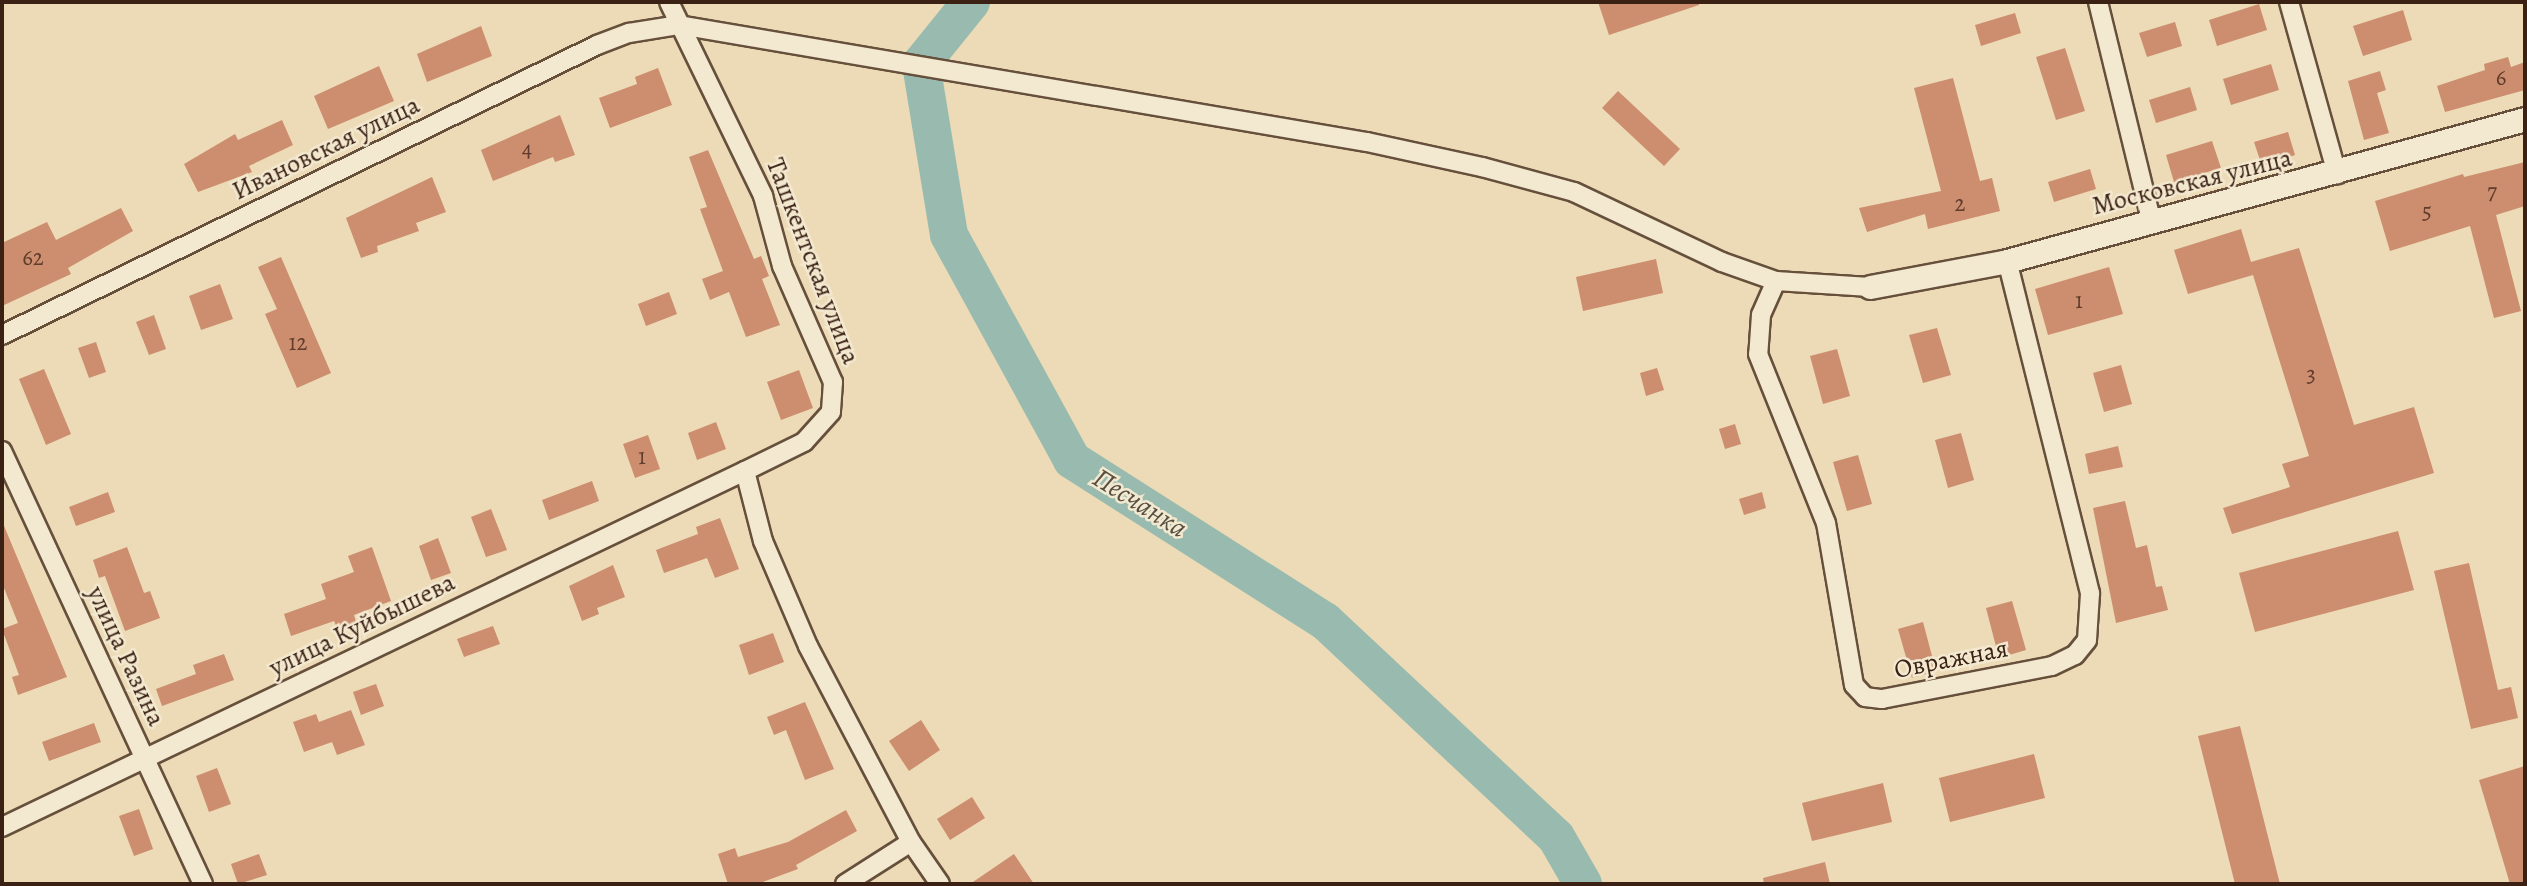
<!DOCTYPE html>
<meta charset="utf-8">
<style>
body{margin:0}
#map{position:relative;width:2527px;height:886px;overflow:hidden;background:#ecdbb6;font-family:Alegreya,serif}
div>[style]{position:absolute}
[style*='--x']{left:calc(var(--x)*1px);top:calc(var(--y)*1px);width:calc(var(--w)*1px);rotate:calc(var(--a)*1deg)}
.river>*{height:38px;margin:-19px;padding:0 19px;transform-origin:19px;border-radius:19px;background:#99bbaf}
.building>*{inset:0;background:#cd8d6f}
.roads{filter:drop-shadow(2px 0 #66503c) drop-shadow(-2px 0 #66503c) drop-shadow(0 2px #66503c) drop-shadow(0 -2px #66503c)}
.minor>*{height:18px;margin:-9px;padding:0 9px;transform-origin:9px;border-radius:9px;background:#f3e8d0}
.tertiary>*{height:23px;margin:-11.5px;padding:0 11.5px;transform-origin:11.5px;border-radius:11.5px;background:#f3e8d0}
span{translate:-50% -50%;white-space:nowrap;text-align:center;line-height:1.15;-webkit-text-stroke:5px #f3e8d0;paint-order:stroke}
.number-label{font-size:23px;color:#5f3c2b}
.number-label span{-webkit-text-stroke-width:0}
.street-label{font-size:26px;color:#3a2114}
.water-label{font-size:28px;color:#564f42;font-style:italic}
.frame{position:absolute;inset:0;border:4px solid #3a2114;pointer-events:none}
</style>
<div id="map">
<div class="river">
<i style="--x:971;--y:2;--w:80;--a:128.9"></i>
<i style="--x:921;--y:64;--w:173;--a:80.7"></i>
<i style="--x:949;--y:235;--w:256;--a:61.3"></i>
<i style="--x:1072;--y:460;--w:300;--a:32.5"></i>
<i style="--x:1325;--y:621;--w:316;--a:43.1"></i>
<i style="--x:1556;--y:837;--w:54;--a:60.1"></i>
</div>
<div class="building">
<i style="clip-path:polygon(1598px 2px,1699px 2px,1699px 5px,1609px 35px)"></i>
<i style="clip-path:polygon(2259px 4px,2267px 30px,2217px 46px,2209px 20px)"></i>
<i style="clip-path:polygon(2403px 10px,2412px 40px,2363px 56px,2353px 26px)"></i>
<i style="clip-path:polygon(2015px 13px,2021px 33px,1981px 46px,1975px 25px)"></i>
<i style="clip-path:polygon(2175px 22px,2182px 46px,2147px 57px,2139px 33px)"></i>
<i style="clip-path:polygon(481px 26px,492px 56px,427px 82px,417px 54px)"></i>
<i style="clip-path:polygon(2065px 48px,2085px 111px,2056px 120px,2036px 57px)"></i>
<i style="clip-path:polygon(2508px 57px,2511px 67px,2525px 62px,2525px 90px,2445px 112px,2437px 86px,2485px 70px,2484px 64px)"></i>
<i style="clip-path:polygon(2271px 64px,2279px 90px,2231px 105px,2223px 79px)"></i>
<i style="clip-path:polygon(379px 66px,394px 101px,328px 129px,314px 96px)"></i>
<i style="clip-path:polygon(658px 68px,672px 105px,610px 128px,599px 98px,637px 84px,635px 77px)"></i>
<i style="clip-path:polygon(2380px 71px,2386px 90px,2377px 93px,2389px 133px,2364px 140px,2348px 81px)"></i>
<i style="clip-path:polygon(1953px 78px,1980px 181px,1992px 178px,2000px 211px,1928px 229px,1925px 214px,1867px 232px,1859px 208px,1941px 191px,1914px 88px)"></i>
<i style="clip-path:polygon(2190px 87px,2197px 110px,2156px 123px,2149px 100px)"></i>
<i style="clip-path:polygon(1618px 91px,1680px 149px,1664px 166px,1602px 108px)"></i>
<i style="clip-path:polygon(560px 115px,575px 155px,555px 162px,553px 157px,493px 181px,481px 150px)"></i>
<i style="clip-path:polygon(282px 120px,293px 145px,249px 166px,252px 172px,198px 192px,184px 164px,235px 134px,238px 140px)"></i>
<i style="clip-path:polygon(2288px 132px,2295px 155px,2262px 166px,2254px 142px)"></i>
<i style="clip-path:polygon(2212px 141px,2221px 168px,2174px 182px,2166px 155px)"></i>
<i style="clip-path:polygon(708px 150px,754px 259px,761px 256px,769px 276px,762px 279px,780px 325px,746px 337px,729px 292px,710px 300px,702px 279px,723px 271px,700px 209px,707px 207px,689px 157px)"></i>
<i style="clip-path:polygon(2525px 162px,2525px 206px,2496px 215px,2521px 311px,2494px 318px,2470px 226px,2390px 251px,2375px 201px,2463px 174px,2464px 177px)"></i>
<i style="clip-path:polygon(2090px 169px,2096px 189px,2054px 202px,2048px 182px)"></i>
<i style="clip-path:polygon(432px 177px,446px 212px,416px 223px,419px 231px,377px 246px,378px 252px,361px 258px,346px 218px)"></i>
<i style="clip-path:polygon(121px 208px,133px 231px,68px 268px,71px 274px,2px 306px,2px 243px,47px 222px,56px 240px)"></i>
<i style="clip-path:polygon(2241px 229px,2251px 262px,2299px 248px,2354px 425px,2414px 407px,2434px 473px,2232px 534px,2223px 508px,2290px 487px,2282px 464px,2309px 456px,2253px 275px,2188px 294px,2174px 250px)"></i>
<i style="clip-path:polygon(281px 257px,331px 373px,297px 388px,265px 314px,277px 309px,258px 267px)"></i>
<i style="clip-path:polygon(1656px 259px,1663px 293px,1583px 311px,1576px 277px)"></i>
<i style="clip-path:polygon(2109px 267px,2123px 314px,2048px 335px,2035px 289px)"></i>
<i style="clip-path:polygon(220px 284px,233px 319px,201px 330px,189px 296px)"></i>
<i style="clip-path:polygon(669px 292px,677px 314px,646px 326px,638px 304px)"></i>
<i style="clip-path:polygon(154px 315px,166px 349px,149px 355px,136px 322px)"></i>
<i style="clip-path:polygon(1937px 328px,1951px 375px,1923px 383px,1909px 335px)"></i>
<i style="clip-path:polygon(96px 342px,106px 372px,89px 378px,78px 348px)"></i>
<i style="clip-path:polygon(1837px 349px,1850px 396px,1823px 404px,1810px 356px)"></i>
<i style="clip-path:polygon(2121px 365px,2132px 404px,2104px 412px,2093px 373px)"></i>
<i style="clip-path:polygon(1657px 368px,1664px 390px,1646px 396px,1640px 373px)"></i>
<i style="clip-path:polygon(44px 369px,71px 434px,46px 445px,19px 379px)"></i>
<i style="clip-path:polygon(799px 370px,813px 408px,781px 420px,767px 382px)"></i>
<i style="clip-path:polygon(716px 422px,726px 449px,697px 460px,688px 433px)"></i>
<i style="clip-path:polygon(1735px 424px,1741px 444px,1725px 449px,1719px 429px)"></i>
<i style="clip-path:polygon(1961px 433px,1974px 480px,1948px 488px,1935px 440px)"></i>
<i style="clip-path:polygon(648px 435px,660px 469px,635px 478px,623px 444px)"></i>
<i style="clip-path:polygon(2118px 446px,2123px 467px,2089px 474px,2085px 454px)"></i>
<i style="clip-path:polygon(1858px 455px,1872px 504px,1847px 511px,1833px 462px)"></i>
<i style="clip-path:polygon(592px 481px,599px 501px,549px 520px,542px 500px)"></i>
<i style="clip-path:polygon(108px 492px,115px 512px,76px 526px,69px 507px)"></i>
<i style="clip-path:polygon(1762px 492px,1766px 508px,1744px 515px,1739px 499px)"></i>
<i style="clip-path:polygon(2125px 501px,2136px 548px,2147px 545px,2156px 587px,2162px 586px,2168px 610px,2116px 623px,2093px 508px)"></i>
<i style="clip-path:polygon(491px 509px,507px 550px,486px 557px,471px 517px)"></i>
<i style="clip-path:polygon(720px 518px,739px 569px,715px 578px,707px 558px,664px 573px,656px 550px,698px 534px,696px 527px)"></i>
<i style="clip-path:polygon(2px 521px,67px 677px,18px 695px,12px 677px,19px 675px,2px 629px,18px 623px,2px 583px)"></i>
<i style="clip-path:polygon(2398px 531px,2414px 590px,2255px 632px,2239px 573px)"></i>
<i style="clip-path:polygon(438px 538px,451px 573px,431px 580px,419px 546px)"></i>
<i style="clip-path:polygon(127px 547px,144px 593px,150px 591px,160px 618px,125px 631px,105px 576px,99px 578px,93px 560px)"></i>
<i style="clip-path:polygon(372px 547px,391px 601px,354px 615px,357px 625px,339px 632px,334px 621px,291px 636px,284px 614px,326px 599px,321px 584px,354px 572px,348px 556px)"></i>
<i style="clip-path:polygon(2469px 563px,2498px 690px,2511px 687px,2518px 718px,2471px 729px,2434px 571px)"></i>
<i style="clip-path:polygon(613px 565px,625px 597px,597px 608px,599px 614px,582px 621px,569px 586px)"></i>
<i style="clip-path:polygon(2012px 601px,2026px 650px,1999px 658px,1986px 608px)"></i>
<i style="clip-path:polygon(1923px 622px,1936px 671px,1912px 678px,1898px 629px)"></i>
<i style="clip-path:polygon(493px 626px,500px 644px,464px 657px,457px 639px)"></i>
<i style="clip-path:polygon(773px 633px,784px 662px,749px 675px,739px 645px)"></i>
<i style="clip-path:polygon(224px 654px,234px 680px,162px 706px,156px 689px,196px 674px,193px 665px)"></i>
<i style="clip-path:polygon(376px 684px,384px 706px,361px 715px,353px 692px)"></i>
<i style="clip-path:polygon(805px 702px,834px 769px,805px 780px,786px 730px,774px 735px,767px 717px)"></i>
<i style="clip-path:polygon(351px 710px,365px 745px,337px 755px,332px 742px,304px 752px,293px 722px,316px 714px,319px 722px)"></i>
<i style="clip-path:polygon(921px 720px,940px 750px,909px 771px,889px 741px)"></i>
<i style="clip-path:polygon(94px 723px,101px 742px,49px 761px,42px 742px)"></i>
<i style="clip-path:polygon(2240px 726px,2280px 884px,2235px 884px,2198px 736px)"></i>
<i style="clip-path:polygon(2034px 754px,2045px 798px,1950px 822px,1939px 778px)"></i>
<i style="clip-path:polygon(2525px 766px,2525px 884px,2510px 884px,2479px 780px)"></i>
<i style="clip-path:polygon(217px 768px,231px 804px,209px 812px,196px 776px)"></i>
<i style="clip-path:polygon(1883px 783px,1892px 822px,1812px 841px,1802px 803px)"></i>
<i style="clip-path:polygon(972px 797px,985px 818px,950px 840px,937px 819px)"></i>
<i style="clip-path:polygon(139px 809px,153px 849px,134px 856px,119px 816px)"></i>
<i style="clip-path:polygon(846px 810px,857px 831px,796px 865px,798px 869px,757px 884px,728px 884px,718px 854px,735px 848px,738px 857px,788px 842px)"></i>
<i style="clip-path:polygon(259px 854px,267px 875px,238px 884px,231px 864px)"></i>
<i style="clip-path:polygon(1014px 854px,1034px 884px,970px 884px)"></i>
<i style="clip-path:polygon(1825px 862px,1830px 884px,1764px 884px,1763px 878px)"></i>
</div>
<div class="roads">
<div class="minor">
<i style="--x:669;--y:2;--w:216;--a:64.1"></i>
<i style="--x:763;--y:196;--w:73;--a:74.8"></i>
<i style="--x:782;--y:266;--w:127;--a:66.3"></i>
<i style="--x:833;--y:382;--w:30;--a:94"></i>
<i style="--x:831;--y:412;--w:40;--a:132"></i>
<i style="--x:804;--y:442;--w:66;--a:153.8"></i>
<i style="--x:745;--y:471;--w:72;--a:75.6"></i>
<i style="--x:763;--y:541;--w:114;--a:66.8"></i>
<i style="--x:808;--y:646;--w:221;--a:62.3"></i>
<i style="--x:911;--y:842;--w:51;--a:55.4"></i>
<i style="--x:2098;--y:2;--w:223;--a:76.3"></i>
<i style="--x:2289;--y:2;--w:179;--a:74.4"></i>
<i style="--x:1776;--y:281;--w:37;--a:114"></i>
<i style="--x:1761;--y:315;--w:39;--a:94"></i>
<i style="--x:1758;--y:354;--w:182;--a:68.1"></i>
<i style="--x:1826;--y:523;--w:164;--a:80.2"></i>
<i style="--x:1854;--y:685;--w:16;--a:47"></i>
<i style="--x:1865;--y:697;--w:17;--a:7"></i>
<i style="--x:1882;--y:699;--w:173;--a:-11"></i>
<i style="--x:2052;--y:666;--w:25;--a:-26"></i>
<i style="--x:2075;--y:655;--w:19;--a:-51"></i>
<i style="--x:2087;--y:640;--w:47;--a:-86.3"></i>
<i style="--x:2090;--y:593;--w:342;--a:-104"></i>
<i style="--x:2;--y:335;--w:662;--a:-25.98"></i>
<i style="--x:597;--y:45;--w:34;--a:-21"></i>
<i style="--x:629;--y:33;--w:51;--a:-9.1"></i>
<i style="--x:679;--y:25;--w:698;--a:9.65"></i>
<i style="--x:1367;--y:142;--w:118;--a:12.3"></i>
<i style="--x:1482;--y:167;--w:95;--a:15.2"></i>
<i style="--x:1574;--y:192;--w:164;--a:25.3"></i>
<i style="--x:1722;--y:262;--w:57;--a:19.4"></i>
<i style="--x:1776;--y:281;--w:94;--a:3.7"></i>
<i style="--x:2;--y:451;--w:477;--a:65.1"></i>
<i style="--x:2;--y:827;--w:824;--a:-25.6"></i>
<i style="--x:845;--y:884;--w:78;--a:-32.5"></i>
</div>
<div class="tertiary">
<i style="--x:1870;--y:287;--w:139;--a:-10.7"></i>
<i style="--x:2007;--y:261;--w:537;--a:-15.33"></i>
</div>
</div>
<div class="number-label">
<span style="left:2501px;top:78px">6</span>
<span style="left:527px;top:149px">4</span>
<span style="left:2492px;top:192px">7</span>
<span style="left:1960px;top:204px">2</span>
<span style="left:2427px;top:212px">5</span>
<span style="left:33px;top:258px">62</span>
<span style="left:2079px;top:301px">1</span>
<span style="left:298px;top:343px">12</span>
<span style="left:2311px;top:375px">3</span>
<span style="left:642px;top:457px">1</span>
</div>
<div class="street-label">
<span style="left:326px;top:148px;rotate:-26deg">Ивановская улица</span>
<span style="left:2192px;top:182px;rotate:-14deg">Московская улица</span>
<span style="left:813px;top:261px;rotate:69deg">Ташкентская улица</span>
<span style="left:362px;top:625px;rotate:-26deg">улица Куйбышева</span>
<span style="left:126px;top:656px;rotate:65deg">улица Разина</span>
<span style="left:1951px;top:659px;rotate:-11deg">Овражная</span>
</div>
<div class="water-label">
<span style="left:1140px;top:503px;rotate:32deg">Песчанка</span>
</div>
<div class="frame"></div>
</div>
